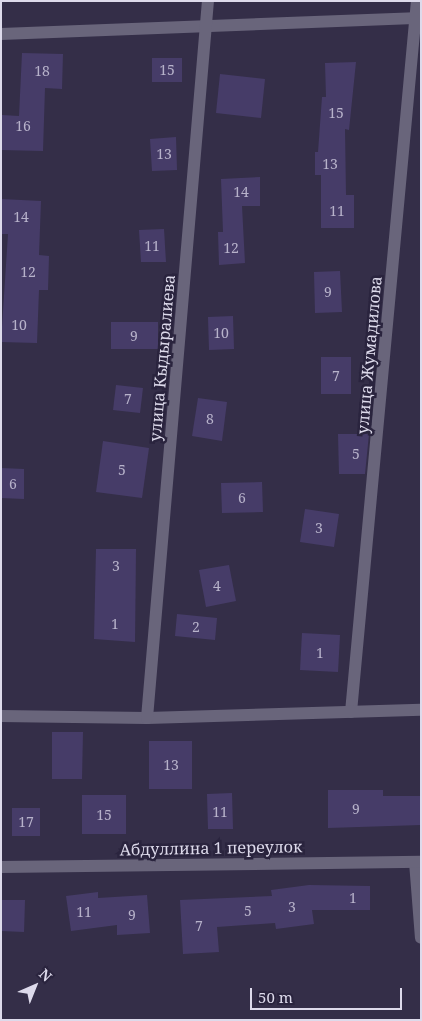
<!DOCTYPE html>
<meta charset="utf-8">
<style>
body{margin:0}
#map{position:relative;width:422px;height:1021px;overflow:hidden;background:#342e48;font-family:"Noto Serif",serif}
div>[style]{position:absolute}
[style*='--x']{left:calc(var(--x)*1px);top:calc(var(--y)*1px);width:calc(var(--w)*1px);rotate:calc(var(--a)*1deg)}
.building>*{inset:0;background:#463c68}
.minor>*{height:12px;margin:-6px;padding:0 6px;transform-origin:6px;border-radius:6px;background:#69657b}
span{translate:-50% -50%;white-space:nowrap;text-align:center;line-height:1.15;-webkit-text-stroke:5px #2a243e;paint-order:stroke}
.number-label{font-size:14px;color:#b7b2ca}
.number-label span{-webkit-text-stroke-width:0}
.street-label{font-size:16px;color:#dddaeb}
.frame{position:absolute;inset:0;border:2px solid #dddaeb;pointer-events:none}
.north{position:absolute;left:10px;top:961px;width:50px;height:50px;-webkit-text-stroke:4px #2a243e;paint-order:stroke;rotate:44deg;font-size:14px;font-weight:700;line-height:20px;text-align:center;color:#dddaeb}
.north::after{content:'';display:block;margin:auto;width:18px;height:22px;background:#dddaeb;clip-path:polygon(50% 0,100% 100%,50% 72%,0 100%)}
.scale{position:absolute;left:250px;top:988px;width:152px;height:22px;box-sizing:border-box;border:2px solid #dddaeb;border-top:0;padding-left:6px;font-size:15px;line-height:18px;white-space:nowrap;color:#dddaeb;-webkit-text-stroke:4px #2a243e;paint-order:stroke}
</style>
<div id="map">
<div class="building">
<i style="clip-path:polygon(22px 53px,63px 54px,62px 89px,45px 88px,43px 151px,1px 150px,2px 115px,19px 116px)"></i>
<i style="clip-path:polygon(152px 58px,182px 58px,182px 82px,152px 82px)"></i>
<i style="clip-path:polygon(356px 62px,349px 130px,345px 129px,346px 195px,354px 195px,354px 228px,321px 228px,321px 175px,315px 175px,315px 152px,318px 152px,322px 97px,326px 97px,325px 63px)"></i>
<i style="clip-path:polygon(220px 74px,265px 79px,261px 118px,216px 113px)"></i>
<i style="clip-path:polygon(176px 137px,177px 170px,152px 171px,150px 139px)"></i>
<i style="clip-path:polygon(260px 177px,260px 206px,242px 206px,245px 263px,219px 265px,218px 232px,223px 232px,221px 179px)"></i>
<i style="clip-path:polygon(1px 199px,41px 201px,39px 255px,49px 256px,48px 290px,39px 290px,37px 343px,1px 342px,8px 234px,1px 234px)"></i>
<i style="clip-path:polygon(164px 229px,166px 262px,141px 262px,139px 230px)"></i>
<i style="clip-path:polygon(340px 271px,342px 312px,315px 313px,314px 272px)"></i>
<i style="clip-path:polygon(233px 316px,234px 349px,209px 350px,208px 317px)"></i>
<i style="clip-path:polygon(111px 322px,158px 322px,158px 349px,111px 349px)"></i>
<i style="clip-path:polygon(321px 357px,351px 357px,351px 394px,321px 394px)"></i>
<i style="clip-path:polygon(116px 385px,143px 388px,140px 413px,113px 410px)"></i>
<i style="clip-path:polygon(198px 398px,227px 402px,222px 441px,192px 436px)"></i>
<i style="clip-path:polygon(338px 434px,369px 434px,365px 474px,339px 474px)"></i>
<i style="clip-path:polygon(103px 441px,149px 448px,142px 498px,96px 492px)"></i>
<i style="clip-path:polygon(1px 468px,24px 469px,24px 499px,1px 498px)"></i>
<i style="clip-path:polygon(262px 482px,263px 512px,222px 513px,221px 483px)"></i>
<i style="clip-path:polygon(305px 509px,339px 514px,334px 547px,300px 542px)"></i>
<i style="clip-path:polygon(96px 549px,136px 549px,135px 642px,94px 639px)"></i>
<i style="clip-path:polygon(229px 565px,236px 601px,206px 607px,199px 570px)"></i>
<i style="clip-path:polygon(177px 614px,217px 618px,215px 640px,175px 636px)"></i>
<i style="clip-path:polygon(302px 633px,340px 635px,338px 672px,300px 670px)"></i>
<i style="clip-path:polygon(52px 732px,83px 732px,82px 779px,52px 779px)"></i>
<i style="clip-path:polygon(149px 741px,192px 741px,192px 789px,149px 789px)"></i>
<i style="clip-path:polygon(328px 790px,383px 790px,383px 796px,421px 796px,421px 825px,328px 828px)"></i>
<i style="clip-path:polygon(232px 793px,233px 829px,208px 829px,207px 794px)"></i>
<i style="clip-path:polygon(82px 795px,126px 795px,126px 834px,82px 834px)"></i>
<i style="clip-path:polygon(12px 808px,40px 808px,40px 836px,12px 836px)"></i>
<i style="clip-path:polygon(309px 885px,370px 886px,370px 910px,312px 910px,314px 924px,276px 929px,275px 923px,217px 927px,219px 952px,183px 954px,180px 900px,272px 896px,271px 890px)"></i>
<i style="clip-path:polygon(98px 892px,98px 898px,147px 895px,150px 933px,117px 935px,117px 925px,71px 931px,66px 896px)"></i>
<i style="clip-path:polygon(1px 900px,25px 900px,24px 932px,1px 931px)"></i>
</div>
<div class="minor">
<i style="--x:1;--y:34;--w:420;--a:-2.2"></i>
<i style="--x:351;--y:712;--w:714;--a:-84.7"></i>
<i style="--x:1;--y:716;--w:146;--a:0.8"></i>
<i style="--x:147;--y:718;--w:274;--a:-1.7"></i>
<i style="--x:147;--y:718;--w:720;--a:-85.14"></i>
<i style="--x:415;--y:862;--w:76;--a:85.5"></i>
<i style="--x:1;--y:867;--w:420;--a:-0.7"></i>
</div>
<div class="number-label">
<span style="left:167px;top:70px">15</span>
<span style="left:42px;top:71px">18</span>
<span style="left:336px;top:113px">15</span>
<span style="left:23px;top:126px">16</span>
<span style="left:164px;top:154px">13</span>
<span style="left:330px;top:164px">13</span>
<span style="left:241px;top:192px">14</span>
<span style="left:337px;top:211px">11</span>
<span style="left:21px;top:217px">14</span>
<span style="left:152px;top:246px">11</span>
<span style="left:231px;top:248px">12</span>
<span style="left:28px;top:272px">12</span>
<span style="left:328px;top:292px">9</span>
<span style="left:19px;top:325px">10</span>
<span style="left:221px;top:333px">10</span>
<span style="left:134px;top:336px">9</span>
<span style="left:336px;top:376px">7</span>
<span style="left:128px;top:399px">7</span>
<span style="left:210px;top:419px">8</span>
<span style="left:356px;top:454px">5</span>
<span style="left:122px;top:470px">5</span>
<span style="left:13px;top:484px">6</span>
<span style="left:242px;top:498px">6</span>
<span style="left:319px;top:528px">3</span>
<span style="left:116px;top:566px">3</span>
<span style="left:217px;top:586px">4</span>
<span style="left:115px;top:624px">1</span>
<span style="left:196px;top:627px">2</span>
<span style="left:320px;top:653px">1</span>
<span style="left:171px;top:765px">13</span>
<span style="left:356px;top:809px">9</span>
<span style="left:220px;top:812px">11</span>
<span style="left:104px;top:815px">15</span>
<span style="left:26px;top:822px">17</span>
<span style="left:353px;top:898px">1</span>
<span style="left:292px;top:907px">3</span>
<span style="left:248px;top:911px">5</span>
<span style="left:84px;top:912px">11</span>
<span style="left:132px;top:915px">9</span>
<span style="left:199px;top:926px">7</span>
</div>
<div class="street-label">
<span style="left:369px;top:355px;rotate:-85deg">улица Жумадилова</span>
<span style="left:162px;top:358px;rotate:-85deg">улица Кыдыралиева</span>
<span style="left:211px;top:848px;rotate:-1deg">Абдуллина 1 переулок</span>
</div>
<div class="frame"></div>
<div class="north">N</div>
<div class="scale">50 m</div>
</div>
